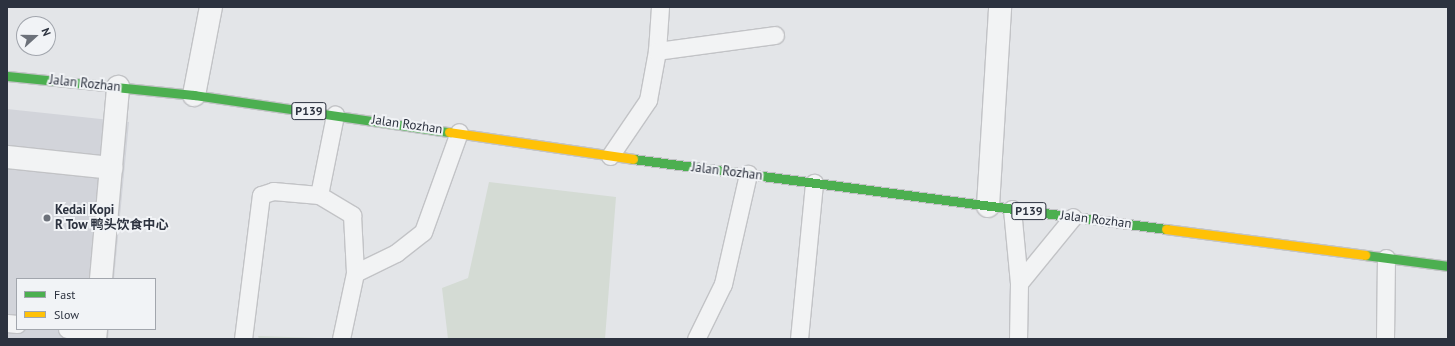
<!DOCTYPE html>
<meta charset="utf-8">
<style>
body{margin:0}
#map{position:relative;width:1455px;height:346px;overflow:hidden;background:#e3e5e8;font-family:"PT Sans","Noto Sans SC",sans-serif}
div>[style]{position:absolute}
[style*='--x']{left:calc(var(--x)*1px);top:calc(var(--y)*1px);width:calc(var(--w)*1px);rotate:calc(var(--a)*1deg)}
.built>*{inset:0;background:#d2d4da}
.green>*{inset:0;background:#d4dbd4}
.roads{filter:drop-shadow(1px 0 #c2c3c6) drop-shadow(-1px 0 #c2c3c6) drop-shadow(0 1px #c2c3c6) drop-shadow(0 -1px #c2c3c6)}
.lane>*{height:17px;margin:-8.5px;padding:0 8.5px;transform-origin:8.5px;border-radius:8.5px;background:#f2f3f4}
.street>*{height:22px;margin:-11px;padding:0 11px;transform-origin:11px;border-radius:11px;background:#f2f3f4}
.fast>*{height:9px;margin:-4.5px;padding:0 4.5px;transform-origin:4.5px;border-radius:4.5px;background:#4caf50}
.slow>*{height:9px;margin:-4.5px;padding:0 4.5px;transform-origin:4.5px;border-radius:4.5px;background:#ffc107}
.dots>*{width:11px;height:11px;translate:-50% -50%;box-sizing:border-box;border:2px solid #f1f3f6;border-radius:50%}
span{translate:-50% -50%;white-space:nowrap;text-align:center;line-height:1.15;-webkit-text-stroke:4px #f1f3f6;paint-order:stroke}
.shield-label span{padding:1px 3px;background:#f1f3f6;border:1px solid;border-radius:3px;-webkit-text-stroke-width:0}
.shield-label{font-size:12px;color:#2c323f;font-weight:700}
.street-label{font-size:13px;color:#2c323f}
.poi-label{font-size:13px;color:#2c323f;font-weight:700}
.left{translate:0 -50%;text-align:left}
.frame{position:absolute;inset:0;border:8px solid #2c323f;pointer-events:none}
.legend{position:absolute;left:16px;top:278px;width:140px;height:52px;box-sizing:border-box;background:#f1f3f6;border:1px solid #a2a6ad;margin:0;padding:5px 7px;list-style:none;font-size:12px;color:#2c323f}
.legend li{display:flex;align-items:center;gap:8px;height:20px}
.legend b{width:20px;border:1px solid #a2a6ad}
.north{position:absolute;left:16px;top:16px;width:40px;height:40px;box-sizing:border-box;background:#f1f3f6;border:1px solid #a2a6ad;border-radius:50%;rotate:69deg;font-size:11px;font-weight:700;line-height:16px;text-align:center;color:#2c323f}
.north::after{content:'';display:block;margin:auto;width:14px;height:18px;background:#6c717a;clip-path:polygon(50% 0,100% 100%,50% 72%,0 100%)}
</style>
<div id="map">
<div class="built">
<i style="clip-path:polygon(7px 109px,129px 122px,114px 279px,17px 279px,17px 329px,109px 329px,108px 339px,7px 339px)"></i>
</div>
<div class="green">
<i style="clip-path:polygon(489px 182px,616px 197px,605px 339px,448px 339px,442px 288px,468px 278px)"></i>
<i style="clip-path:polygon(258px 336px,318px 338px,318px 339px,259px 339px)"></i>
</div>
<div class="roads">
<div class="lane">
<i style="--x:657;--y:51;--w:44;--a:-86.1"></i>
<i style="--x:610;--y:156;--w:68;--a:-55.8"></i>
<i style="--x:648;--y:100;--w:50;--a:-79.6"></i>
<i style="--x:657;--y:51;--w:119;--a:-7.7"></i>
<i style="--x:319;--y:195;--w:39;--a:31"></i>
<i style="--x:352;--y:215;--w:58;--a:87"></i>
<i style="--x:355;--y:273;--w:67;--a:102"></i>
<i style="--x:1012;--y:209;--w:74;--a:84.6"></i>
<i style="--x:1019;--y:283;--w:56;--a:91"></i>
<i style="--x:355;--y:273;--w:46;--a:-26"></i>
<i style="--x:396;--y:253;--w:34;--a:-38"></i>
<i style="--x:423;--y:232;--w:106;--a:-70.2"></i>
<i style="--x:1019;--y:283;--w:85;--a:-50.7"></i>
<i style="--x:7;--y:323;--w:10;--a:6"></i>
<i style="--x:67;--y:329;--w:29;--a:6"></i>
<i style="--x:243;--y:339;--w:145;--a:-82.9"></i>
<i style="--x:261;--y:195;--w:13;--a:-18"></i>
<i style="--x:273;--y:191;--w:46;--a:5"></i>
<i style="--x:319;--y:195;--w:82;--a:-78.7"></i>
<i style="--x:696;--y:339;--w:61;--a:-63.9"></i>
<i style="--x:723;--y:284;--w:113;--a:-77.2"></i>
<i style="--x:799;--y:339;--w:157;--a:-84.5"></i>
<i style="--x:1385;--y:339;--w:81;--a:-89.3"></i>
</div>
<div class="street">
<i style="--x:194;--y:95;--w:90;--a:-79.1"></i>
<i style="--x:7;--y:157;--w:105;--a:6"></i>
<i style="--x:988;--y:206;--w:199;--a:-86.5"></i>
<i style="--x:101;--y:279;--w:193;--a:-84.9"></i>
<i style="--x:95;--y:339;--w:10;--a:-84"></i>
</div>
<div class="fast">
<i style="--x:7;--y:76;--w:188;--a:5.8"></i>
<i style="--x:194;--y:95;--w:258;--a:8.3"></i>
<i style="--x:633;--y:159;--w:538;--a:7.48"></i>
<i style="--x:1365;--y:255;--w:84;--a:7.5"></i>
</div>
<div class="slow">
<i style="--x:449;--y:132;--w:186;--a:8.3"></i>
<i style="--x:1166;--y:229;--w:201;--a:7.4"></i>
</div>
</div>
<div class="dots">
<i style="left:47px;top:218px;background:#6c717a"></i>
</div>
<div class="shield-label">
<span style="left:309px;top:111px">P139</span>
<span style="left:1029px;top:211px">P139</span>
</div>
<div class="street-label">
<span style="left:85px;top:84px;rotate:6deg">Jalan Rozhan</span>
<span style="left:407px;top:125px;rotate:8deg">Jalan Rozhan</span>
<span style="left:727px;top:172px;rotate:7deg">Jalan Rozhan</span>
<span style="left:1096px;top:220px;rotate:7deg">Jalan Rozhan</span>
</div>
<div class="poi-label">
<span class="left" style="left:55px;top:218px">Kedai Kopi<br>R Tow 鸭头饮食中心</span>
</div>
<div class="frame"></div>
<ul class="legend">
<li><b style="height:5px;background:#4caf50"></b>Fast</li>
<li><b style="height:5px;background:#ffc107"></b>Slow</li>
</ul>
<div class="north">N</div>
</div>
